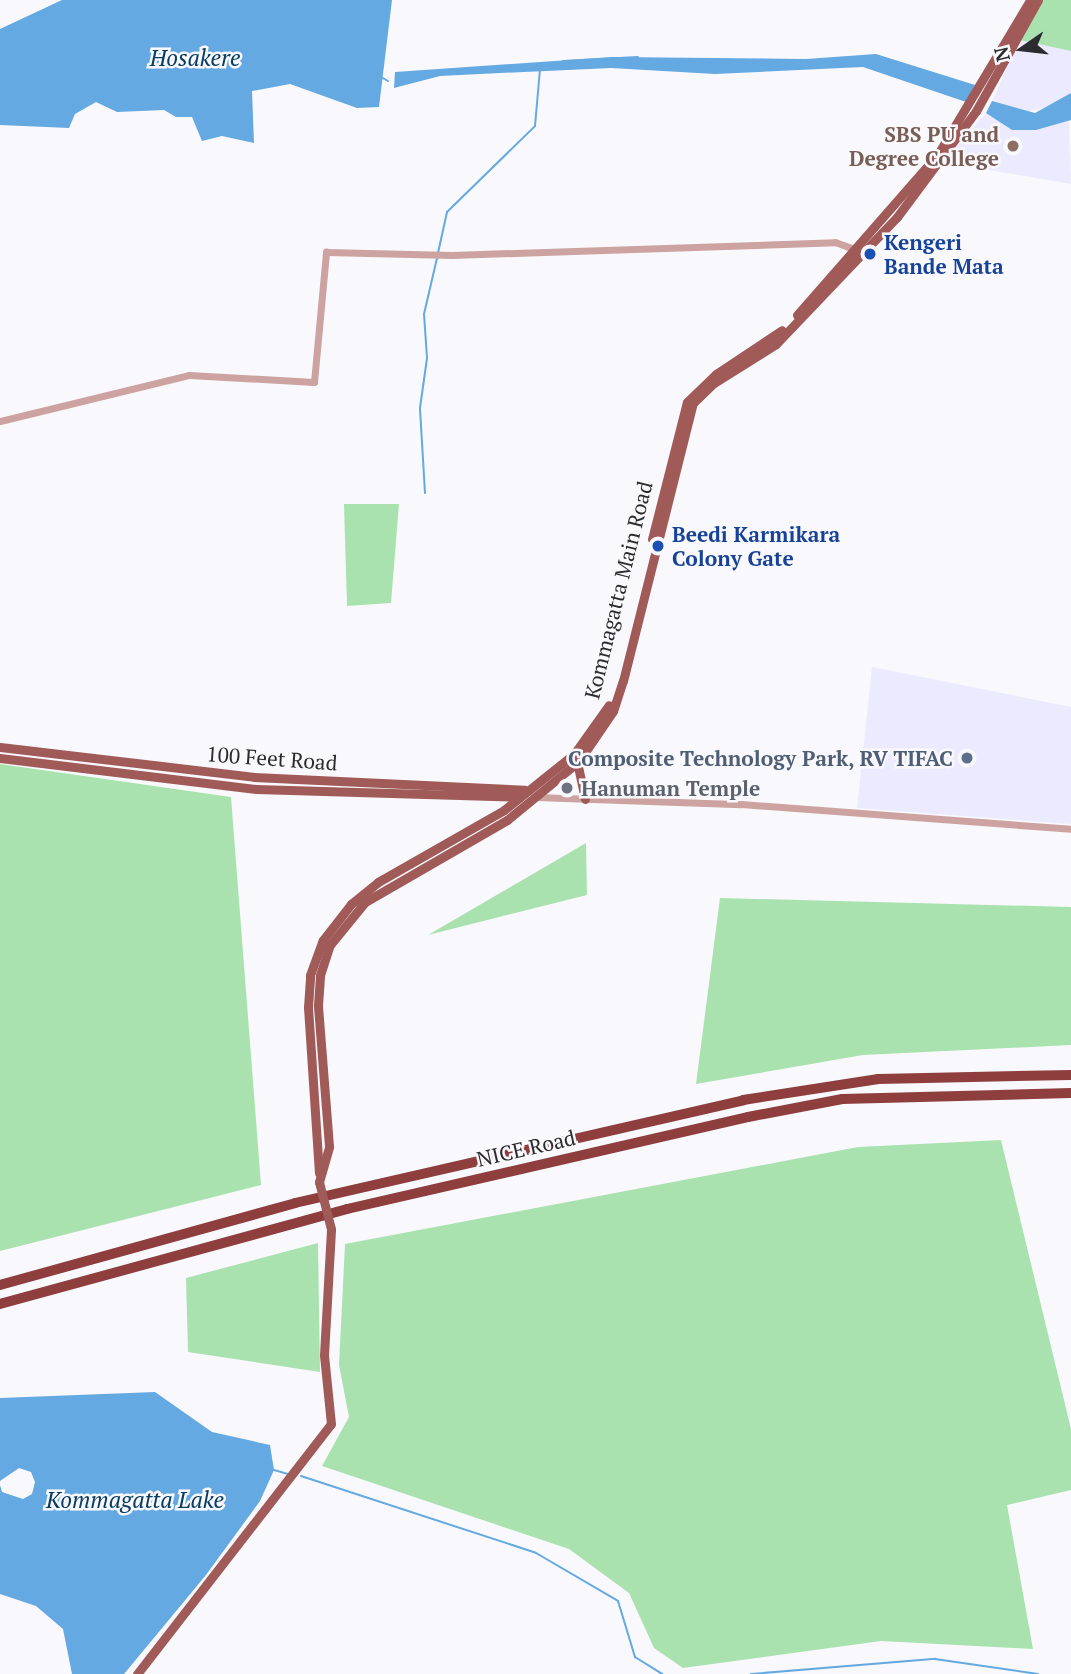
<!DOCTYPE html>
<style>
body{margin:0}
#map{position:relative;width:1071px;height:1674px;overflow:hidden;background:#f9f8fd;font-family:"PT Serif",serif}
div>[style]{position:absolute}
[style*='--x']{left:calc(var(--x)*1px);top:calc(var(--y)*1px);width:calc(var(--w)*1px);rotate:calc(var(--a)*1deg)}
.built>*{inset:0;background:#eceafe}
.green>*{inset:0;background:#a9e2af}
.water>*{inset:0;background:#64a9e1}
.stream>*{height:2px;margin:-1px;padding:0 1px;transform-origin:1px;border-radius:1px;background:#64a9e1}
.minor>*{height:7px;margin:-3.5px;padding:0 3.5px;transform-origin:3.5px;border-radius:3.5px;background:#cca3a0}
.major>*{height:9px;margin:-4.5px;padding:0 4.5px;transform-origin:4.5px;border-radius:4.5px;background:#a05a57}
.highway>*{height:10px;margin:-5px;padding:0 5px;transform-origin:5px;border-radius:5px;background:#8e3e3d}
.major-bridge>*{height:9px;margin:-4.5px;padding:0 4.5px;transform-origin:4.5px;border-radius:4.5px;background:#a05a57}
.dots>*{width:19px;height:19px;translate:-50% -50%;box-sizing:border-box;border:4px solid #f9f8fd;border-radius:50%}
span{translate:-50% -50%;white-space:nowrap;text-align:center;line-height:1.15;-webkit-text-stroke:5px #f9f8fd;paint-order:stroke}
.education-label{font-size:21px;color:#785e54;font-weight:700}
.right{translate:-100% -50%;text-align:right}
.transit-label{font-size:21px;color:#164399;font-weight:700}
.left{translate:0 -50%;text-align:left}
.street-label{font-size:21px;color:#2c2c30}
.service-label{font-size:21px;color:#4e5e75;font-weight:700}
.worship-label{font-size:21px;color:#5b616d;font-weight:700}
.water-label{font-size:23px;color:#073e63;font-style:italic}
.north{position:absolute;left:987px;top:14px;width:70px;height:70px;-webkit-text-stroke:5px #f9f8fd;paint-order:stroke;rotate:256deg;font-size:19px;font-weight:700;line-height:28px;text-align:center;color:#2c2c30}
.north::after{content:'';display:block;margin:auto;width:24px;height:32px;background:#2c2c30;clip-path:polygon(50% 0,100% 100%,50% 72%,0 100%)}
</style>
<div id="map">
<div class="built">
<i style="clip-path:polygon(1019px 40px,1071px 51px,1071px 93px,1057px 105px,1021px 113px,992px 101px)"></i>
<i style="clip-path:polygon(986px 113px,1012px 130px,1069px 121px,1071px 184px,943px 162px)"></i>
<i style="clip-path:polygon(872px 667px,1071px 707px,1071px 824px,857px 808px)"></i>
</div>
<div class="green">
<i style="clip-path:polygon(1043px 0,1071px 0,1071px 51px,1019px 40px)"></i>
<i style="clip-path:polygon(344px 504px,399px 504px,391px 603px,347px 606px)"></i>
<i style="clip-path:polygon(0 764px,231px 797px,261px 1185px,0 1251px)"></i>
<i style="clip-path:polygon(586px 843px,587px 895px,428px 935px)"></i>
<i style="clip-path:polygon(720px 898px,1071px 907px,1071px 1045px,863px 1055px,696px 1084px)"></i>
<i style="clip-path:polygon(1001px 1140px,1071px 1429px,1071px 1490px,1007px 1505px,1033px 1649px,881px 1641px,683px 1668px,654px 1648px,629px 1593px,569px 1549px,322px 1466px,349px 1417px,339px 1365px,345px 1244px,858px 1147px)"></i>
<i style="clip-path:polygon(318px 1243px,320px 1372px,188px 1352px,186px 1278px)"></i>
</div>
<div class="water">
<i style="clip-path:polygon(62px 0,392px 0,379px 107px,357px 108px,290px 84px,252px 91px,254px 143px,222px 136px,202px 141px,192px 117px,176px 117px,164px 110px,117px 112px,96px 102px,75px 114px,69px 128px,0 125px,0 29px)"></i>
<i style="clip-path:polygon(876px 54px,975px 85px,966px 102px,863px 67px,715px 74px,611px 68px,500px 73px,440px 76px,394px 88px,395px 72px,612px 57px,806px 59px)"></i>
<i style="clip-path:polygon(1071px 93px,1071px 120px,1036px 130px,1012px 130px,986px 113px,992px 101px,1035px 113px)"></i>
<i style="clip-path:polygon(155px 1392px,212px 1432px,270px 1445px,274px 1470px,260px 1501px,206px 1575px,124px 1674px,72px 1674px,63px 1629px,36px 1606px,0 1594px,0 1485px,2px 1492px,23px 1499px,32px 1494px,35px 1482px,31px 1472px,19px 1468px,0 1481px,0 1398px)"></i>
</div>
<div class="stream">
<i style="--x:563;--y:61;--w:75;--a:-3.1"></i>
<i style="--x:381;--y:77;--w:8;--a:30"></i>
<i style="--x:438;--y:253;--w:42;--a:-77.6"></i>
<i style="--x:447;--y:212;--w:123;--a:-44.3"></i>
<i style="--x:535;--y:126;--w:57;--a:-85"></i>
<i style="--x:425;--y:493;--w:85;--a:-93.4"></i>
<i style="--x:420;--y:408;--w:50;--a:-82"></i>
<i style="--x:427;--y:358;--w:44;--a:-93.9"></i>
<i style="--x:424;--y:314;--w:57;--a:-76.9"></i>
<i style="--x:274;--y:1470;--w:15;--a:16"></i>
<i style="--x:301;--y:1476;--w:247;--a:18.1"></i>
<i style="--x:536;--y:1553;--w:95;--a:30.3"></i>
<i style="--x:618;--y:1601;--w:59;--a:73.1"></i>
<i style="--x:635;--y:1657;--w:32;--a:32"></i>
<i style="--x:751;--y:1674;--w:185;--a:-4.7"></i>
<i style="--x:935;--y:1659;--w:104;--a:8.3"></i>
</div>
<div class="minor">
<i style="--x:0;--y:421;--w:195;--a:-13.7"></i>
<i style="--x:189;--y:375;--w:125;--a:3.2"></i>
<i style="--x:314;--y:382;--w:131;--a:-84.7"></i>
<i style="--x:326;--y:252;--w:126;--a:1.4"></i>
<i style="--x:452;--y:255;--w:383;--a:-1.9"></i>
<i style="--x:835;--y:242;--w:23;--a:20"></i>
<i style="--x:536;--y:797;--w:205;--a:2"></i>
<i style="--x:741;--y:804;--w:331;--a:4.3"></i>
</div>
<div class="major">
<i style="--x:797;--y:315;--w:214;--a:-48.8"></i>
<i style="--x:938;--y:154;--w:179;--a:-59.1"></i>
<i style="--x:652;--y:539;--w:141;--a:-75.7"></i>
<i style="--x:687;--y:402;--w:40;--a:-44"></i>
<i style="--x:716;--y:374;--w:79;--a:-33.7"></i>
<i style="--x:0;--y:747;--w:256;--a:6.7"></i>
<i style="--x:254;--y:777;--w:271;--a:2.7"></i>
<i style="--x:576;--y:757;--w:43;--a:77.9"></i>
<i style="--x:0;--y:758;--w:258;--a:6.9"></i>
<i style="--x:256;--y:789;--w:264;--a:1.7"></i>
<i style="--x:319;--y:1173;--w:166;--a:-93.8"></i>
<i style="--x:308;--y:1007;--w:32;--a:-86"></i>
<i style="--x:310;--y:975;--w:37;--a:-70"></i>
<i style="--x:323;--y:940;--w:46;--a:-52.1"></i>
<i style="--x:351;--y:904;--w:35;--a:-39"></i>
<i style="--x:378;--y:882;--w:145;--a:-29.7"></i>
<i style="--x:504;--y:810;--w:90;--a:-38.7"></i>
<i style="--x:574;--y:754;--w:60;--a:-54.5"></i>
<i style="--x:319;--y:1182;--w:37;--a:-74"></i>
<i style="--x:329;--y:1146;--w:141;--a:-94.5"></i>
<i style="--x:318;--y:1005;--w:30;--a:-86"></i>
<i style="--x:320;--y:975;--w:32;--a:-72"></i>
<i style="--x:330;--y:945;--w:55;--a:-50.9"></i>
<i style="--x:365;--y:902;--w:164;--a:-30"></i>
<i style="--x:507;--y:820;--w:93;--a:-39.3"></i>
<i style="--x:579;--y:761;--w:60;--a:-55.8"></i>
<i style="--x:613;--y:711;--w:32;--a:-72"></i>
<i style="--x:623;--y:681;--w:287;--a:-75.9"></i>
<i style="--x:693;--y:403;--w:29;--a:-44"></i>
<i style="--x:714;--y:383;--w:73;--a:-32.2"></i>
<i style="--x:776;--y:344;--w:175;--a:-46.4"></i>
<i style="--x:897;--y:217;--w:132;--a:-53.3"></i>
<i style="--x:976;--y:111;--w:127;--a:-60.8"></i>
<i style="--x:137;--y:1674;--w:316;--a:-52.2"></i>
<i style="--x:331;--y:1424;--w:69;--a:-95.8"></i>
<i style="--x:324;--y:1355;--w:126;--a:-86.8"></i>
</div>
<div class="highway">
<i style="--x:0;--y:1285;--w:306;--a:-15.5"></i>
<i style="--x:295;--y:1203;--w:460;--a:-12.9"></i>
<i style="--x:743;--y:1100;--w:137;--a:-8.8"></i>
<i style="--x:878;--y:1079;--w:193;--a:-1.2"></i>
<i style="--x:0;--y:1304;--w:360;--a:-15.3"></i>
<i style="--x:347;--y:1209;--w:411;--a:-12.9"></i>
<i style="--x:748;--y:1117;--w:96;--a:-10.8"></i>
<i style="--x:842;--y:1099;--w:229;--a:-1.5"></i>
</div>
<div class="major-bridge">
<i style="--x:319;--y:1182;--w:49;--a:75.7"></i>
</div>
<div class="dots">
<i style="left:1013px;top:146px;background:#8d6e63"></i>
<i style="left:870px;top:254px;background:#1a4fb4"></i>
<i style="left:658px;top:546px;background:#1a4fb4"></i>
<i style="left:967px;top:758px;background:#5c6f8a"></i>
<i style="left:567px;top:788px;background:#6b7280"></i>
</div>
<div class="education-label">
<span class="right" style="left:999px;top:146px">SBS PU and<br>Degree College</span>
</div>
<div class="transit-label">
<span class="left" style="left:884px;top:254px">Kengeri<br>Bande Mata</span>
<span class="left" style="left:672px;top:546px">Beedi Karmikara<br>Colony Gate</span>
</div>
<div class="street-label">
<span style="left:618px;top:590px;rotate:-76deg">Kommagatta Main Road</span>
<span style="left:272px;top:758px;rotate:4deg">100 Feet Road</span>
<span style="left:526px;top:1148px;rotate:-13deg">NICE Road</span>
</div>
<div class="service-label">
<span class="right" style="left:953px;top:758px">Composite Technology Park, RV TIFAC</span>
</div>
<div class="worship-label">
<span class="left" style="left:581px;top:788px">Hanuman Temple</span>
</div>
<div class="water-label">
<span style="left:195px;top:58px">Hosakere</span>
<span style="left:135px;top:1500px">Kommagatta Lake</span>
</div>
<div class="north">N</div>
</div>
